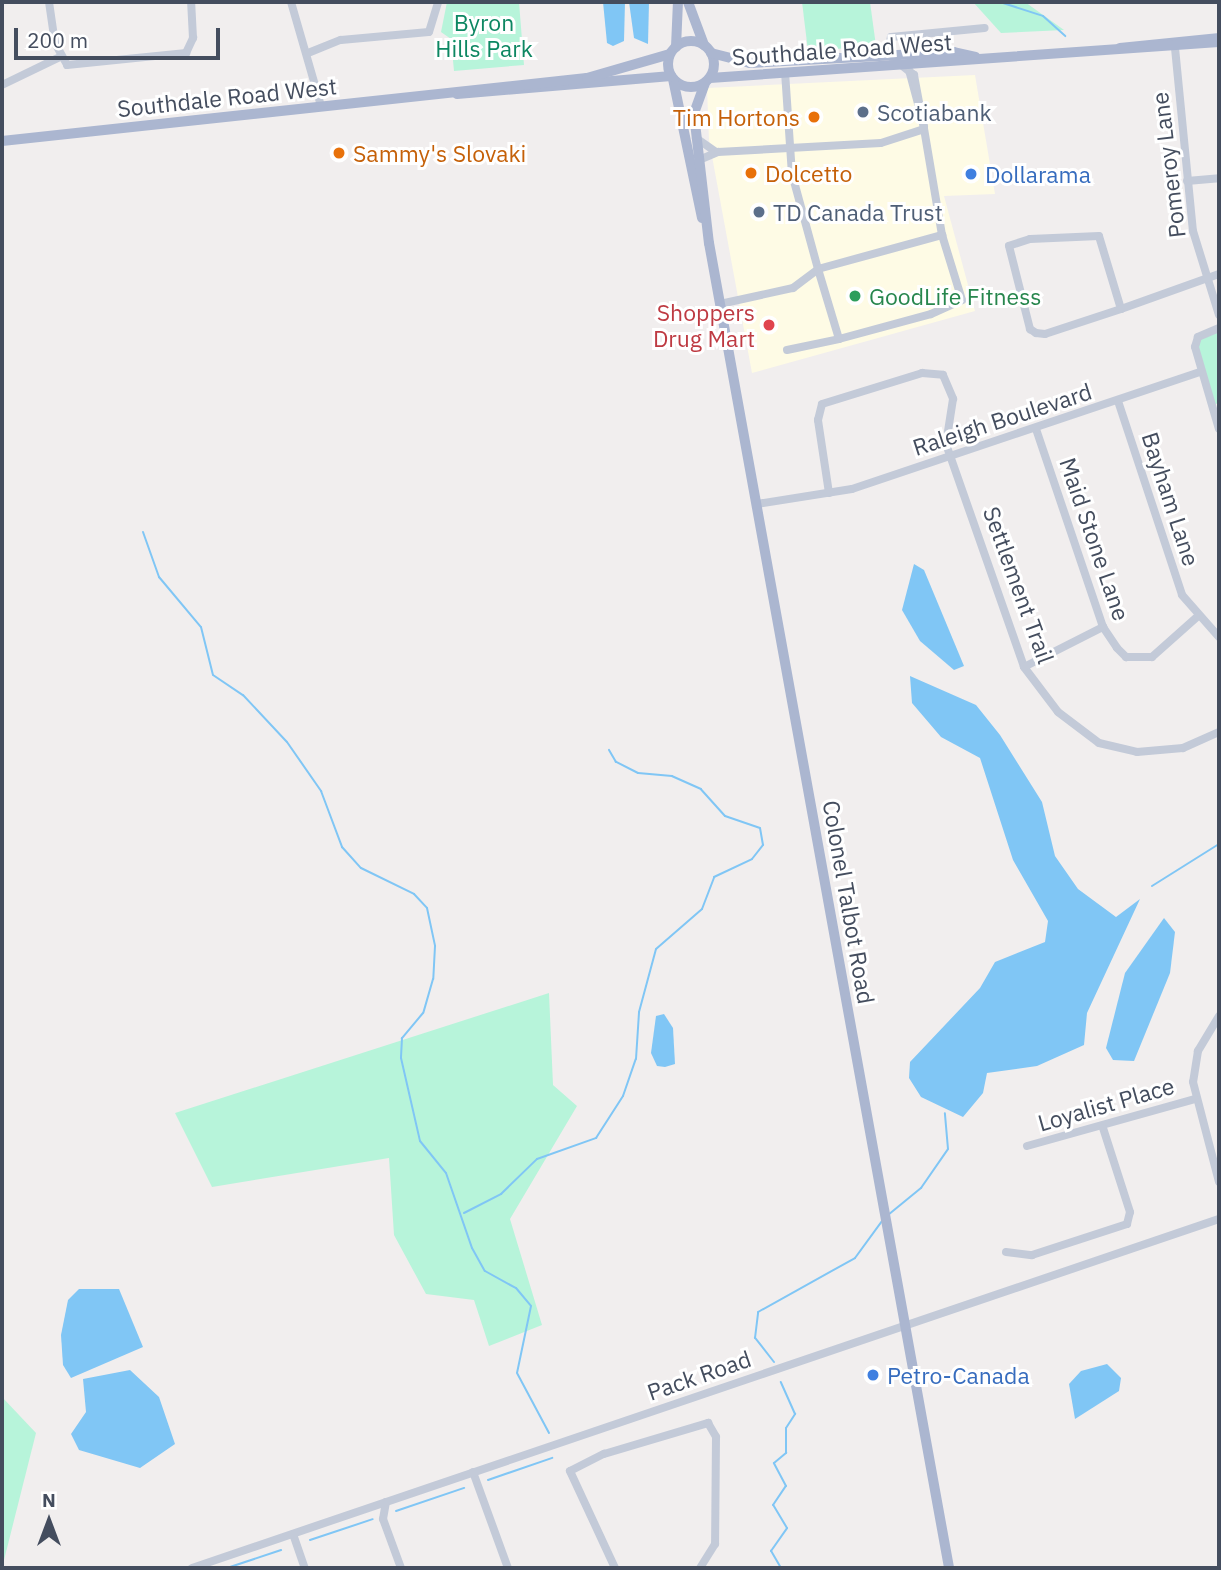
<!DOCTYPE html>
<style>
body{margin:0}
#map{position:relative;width:1221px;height:1570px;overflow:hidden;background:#f1eeee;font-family:"IBM Plex Sans",sans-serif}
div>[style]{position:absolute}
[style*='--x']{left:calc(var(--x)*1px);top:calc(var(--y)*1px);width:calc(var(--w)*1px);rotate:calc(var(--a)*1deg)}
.commercial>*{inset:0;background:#fefbe5}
.green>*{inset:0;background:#b7f4da}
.water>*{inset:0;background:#80c6f5}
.stream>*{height:2px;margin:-1px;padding:0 1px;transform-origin:1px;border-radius:1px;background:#80c6f5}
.minor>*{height:8px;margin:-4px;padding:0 4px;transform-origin:4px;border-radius:4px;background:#c3cad8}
.major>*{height:10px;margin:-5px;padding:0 5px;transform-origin:5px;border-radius:5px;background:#abb6d0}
.major>.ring{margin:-5px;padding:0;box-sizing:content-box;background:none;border:10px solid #abb6d0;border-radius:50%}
.dots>*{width:19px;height:19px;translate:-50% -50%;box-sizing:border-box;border:4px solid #fff;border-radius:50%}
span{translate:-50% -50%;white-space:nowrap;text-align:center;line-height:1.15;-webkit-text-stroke:6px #fff;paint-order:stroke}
.park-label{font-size:23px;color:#0d8762}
.street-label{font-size:23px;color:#444d5e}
.service-label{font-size:23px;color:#4e5e75}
.left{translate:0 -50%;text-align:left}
.food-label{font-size:23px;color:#c56008}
.right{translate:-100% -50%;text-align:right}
.shop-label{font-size:23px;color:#366cbe}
.leisure-label{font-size:23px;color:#27864d}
.health-label{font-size:23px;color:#be3a42}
.frame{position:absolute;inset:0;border:4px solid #444d5e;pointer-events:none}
.north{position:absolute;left:14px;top:1486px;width:70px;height:70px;-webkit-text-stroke:5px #fff;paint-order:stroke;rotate:0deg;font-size:19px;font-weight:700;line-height:28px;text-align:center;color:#444d5e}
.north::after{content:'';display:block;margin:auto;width:24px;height:32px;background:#444d5e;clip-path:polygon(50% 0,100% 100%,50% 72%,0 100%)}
.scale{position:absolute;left:14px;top:28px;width:206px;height:32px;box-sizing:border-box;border:4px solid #444d5e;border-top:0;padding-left:9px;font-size:21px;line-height:24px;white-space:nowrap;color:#444d5e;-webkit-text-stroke:5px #fff;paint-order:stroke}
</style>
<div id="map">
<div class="commercial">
<i style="clip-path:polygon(975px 75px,995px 194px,944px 196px,975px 311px,752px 373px,709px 140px,707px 88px)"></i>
</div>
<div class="green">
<i style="clip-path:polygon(447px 2px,519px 2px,524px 65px,454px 71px,451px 39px,441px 32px)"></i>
<i style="clip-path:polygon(802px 2px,870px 2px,876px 46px,808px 51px)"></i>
<i style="clip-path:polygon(973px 2px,1025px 2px,1064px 30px,1001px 33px)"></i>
<i style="clip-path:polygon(1219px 328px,1219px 403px,1212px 405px,1200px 372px,1198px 337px)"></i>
<i style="clip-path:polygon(549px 993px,553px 1085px,577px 1106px,510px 1219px,542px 1325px,489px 1346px,474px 1300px,426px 1294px,394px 1235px,389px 1158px,212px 1187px,175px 1113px)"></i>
<i style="clip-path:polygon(2px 1397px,36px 1433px,2px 1568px)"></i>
</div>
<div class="water">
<i style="clip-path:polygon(603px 2px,625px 2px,624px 41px,613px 46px,607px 43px)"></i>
<i style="clip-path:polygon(629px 2px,649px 2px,648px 44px,634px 38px)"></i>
<i style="clip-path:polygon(914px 564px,924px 570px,964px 666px,954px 670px,920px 641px,902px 610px)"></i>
<i style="clip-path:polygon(910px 676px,976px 705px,1000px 735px,1042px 802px,1055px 856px,1078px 889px,1116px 917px,1140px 899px,1087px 1013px,1084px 1045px,1037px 1066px,987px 1073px,983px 1093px,963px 1117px,921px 1097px,909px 1078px,910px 1062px,980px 988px,995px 962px,1045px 942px,1048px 921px,1013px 860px,980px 758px,941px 737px,912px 703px)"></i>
<i style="clip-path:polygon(1164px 918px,1175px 932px,1170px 973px,1134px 1061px,1113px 1060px,1106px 1048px,1125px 973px)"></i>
<i style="clip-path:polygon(664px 1014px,673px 1028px,675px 1064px,665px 1067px,657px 1066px,651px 1053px,656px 1016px)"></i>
<i style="clip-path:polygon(79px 1289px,119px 1289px,143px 1347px,71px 1378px,63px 1365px,61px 1335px,68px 1300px)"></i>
<i style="clip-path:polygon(1107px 1364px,1121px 1378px,1119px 1391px,1075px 1419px,1069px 1384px,1081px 1371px)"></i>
<i style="clip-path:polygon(130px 1370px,159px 1397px,175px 1444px,140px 1468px,79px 1450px,71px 1434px,86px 1412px,83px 1379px)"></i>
</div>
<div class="stream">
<i style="--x:1000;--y:2;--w:45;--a:18"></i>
<i style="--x:1043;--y:16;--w:30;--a:42"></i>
<i style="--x:143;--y:532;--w:48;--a:70.4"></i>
<i style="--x:159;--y:577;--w:65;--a:50"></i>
<i style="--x:201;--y:627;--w:49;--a:76"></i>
<i style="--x:213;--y:675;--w:36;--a:34"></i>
<i style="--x:243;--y:695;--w:64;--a:46.9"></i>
<i style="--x:287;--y:742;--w:60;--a:55.2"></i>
<i style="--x:321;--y:791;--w:60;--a:69.4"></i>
<i style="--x:342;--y:847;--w:28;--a:48"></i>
<i style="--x:361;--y:868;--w:59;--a:26.1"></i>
<i style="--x:414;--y:894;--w:19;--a:47"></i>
<i style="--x:427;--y:908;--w:39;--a:78"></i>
<i style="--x:435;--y:946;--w:33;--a:93"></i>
<i style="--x:433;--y:979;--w:35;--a:106"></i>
<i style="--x:423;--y:1013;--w:33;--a:130"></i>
<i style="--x:402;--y:1038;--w:20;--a:93"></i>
<i style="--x:401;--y:1058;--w:85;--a:77.1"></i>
<i style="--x:420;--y:1141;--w:41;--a:50.9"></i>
<i style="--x:446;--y:1173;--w:79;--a:70.9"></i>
<i style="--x:472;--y:1248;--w:26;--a:61"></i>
<i style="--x:485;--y:1271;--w:35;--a:29"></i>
<i style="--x:516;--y:1288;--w:23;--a:50"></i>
<i style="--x:531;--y:1306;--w:68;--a:101.8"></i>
<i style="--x:517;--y:1373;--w:68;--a:61.9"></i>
<i style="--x:1152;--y:886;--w:79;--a:-32.1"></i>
<i style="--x:464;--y:1213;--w:42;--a:-27.2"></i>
<i style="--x:501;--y:1194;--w:50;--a:-44.2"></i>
<i style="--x:537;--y:1159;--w:63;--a:-19.6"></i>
<i style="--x:596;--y:1138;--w:50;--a:-57.3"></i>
<i style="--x:623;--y:1096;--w:39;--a:-71"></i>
<i style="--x:636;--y:1059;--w:47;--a:-86.3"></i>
<i style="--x:639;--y:1012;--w:65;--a:-74.9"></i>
<i style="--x:656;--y:949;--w:61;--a:-41"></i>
<i style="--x:702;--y:909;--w:34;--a:-69"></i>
<i style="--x:714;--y:877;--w:42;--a:-25.3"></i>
<i style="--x:752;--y:859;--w:18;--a:-52"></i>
<i style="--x:763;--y:845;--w:17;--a:-100"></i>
<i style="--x:760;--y:828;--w:37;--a:-161"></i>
<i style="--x:725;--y:816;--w:36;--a:-132"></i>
<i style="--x:701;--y:789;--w:32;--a:-156"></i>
<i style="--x:672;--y:776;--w:34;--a:-175"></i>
<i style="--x:638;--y:773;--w:25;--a:-153"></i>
<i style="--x:616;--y:762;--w:14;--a:-120"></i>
<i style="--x:888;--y:1215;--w:43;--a:-39.3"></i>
<i style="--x:921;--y:1188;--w:47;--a:-55.3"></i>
<i style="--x:948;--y:1149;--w:36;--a:-95"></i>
<i style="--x:774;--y:1362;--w:31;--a:-128"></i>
<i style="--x:755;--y:1338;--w:26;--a:-83"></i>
<i style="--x:758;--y:1312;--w:111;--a:-29.1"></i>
<i style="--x:855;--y:1258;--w:46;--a:-53.9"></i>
<i style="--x:488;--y:1480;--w:68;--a:-19"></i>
<i style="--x:396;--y:1511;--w:72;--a:-18.7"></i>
<i style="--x:310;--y:1540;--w:66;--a:-18.4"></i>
<i style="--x:227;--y:1568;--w:57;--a:-18.4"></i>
<i style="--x:781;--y:1568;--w:20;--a:-120"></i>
<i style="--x:771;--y:1551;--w:28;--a:-55"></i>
<i style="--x:787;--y:1528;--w:27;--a:-121"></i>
<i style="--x:773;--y:1505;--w:23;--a:-56"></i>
<i style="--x:786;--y:1486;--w:26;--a:-118"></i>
<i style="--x:774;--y:1463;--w:16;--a:-40"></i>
<i style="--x:786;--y:1453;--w:25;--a:-90"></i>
<i style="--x:786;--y:1428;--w:17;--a:-57"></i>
<i style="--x:795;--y:1414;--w:35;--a:-114"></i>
</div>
<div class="minor">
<i style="--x:49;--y:2;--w:41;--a:81.7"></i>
<i style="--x:55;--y:43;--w:25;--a:61"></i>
<i style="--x:67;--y:65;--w:120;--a:-5.8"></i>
<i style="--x:186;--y:53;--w:17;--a:-65"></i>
<i style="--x:193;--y:38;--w:36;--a:-93"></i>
<i style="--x:291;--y:2;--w:108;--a:73.9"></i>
<i style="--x:1175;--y:48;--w:184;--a:84.4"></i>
<i style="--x:1193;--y:231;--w:88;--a:72.8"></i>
<i style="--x:308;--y:53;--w:35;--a:-22"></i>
<i style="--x:341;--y:40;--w:88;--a:-5.2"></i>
<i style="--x:429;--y:32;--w:31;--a:-73"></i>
<i style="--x:909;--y:70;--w:58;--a:75"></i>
<i style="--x:785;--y:72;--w:102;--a:86.1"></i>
<i style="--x:792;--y:174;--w:98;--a:74.7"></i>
<i style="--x:818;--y:269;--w:129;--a:-15.3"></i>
<i style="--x:942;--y:235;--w:108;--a:-99.6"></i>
<i style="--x:2;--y:85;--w:64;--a:-25.8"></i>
<i style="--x:696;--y:138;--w:24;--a:35"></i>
<i style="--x:699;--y:160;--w:21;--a:-23"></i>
<i style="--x:718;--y:152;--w:163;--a:-3.2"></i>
<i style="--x:881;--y:143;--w:45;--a:-18"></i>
<i style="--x:924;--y:129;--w:55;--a:-100.5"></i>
<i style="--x:914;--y:75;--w:33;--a:-142"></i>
<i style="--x:888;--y:55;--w:18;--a:-81"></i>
<i style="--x:891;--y:37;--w:94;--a:-5.5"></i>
<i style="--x:1187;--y:181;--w:32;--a:-5"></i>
<i style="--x:720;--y:304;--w:75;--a:-12.4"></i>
<i style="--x:793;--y:288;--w:31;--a:-37"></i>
<i style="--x:818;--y:269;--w:73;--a:73.3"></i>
<i style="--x:839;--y:339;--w:95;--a:-15.2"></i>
<i style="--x:931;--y:314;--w:34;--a:-24"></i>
<i style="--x:962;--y:300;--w:68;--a:-107.1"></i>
<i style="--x:1121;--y:309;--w:76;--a:-106.8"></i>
<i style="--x:1099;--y:236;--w:69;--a:177.5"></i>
<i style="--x:1030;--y:239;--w:22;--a:162"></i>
<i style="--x:1009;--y:246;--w:86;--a:75.8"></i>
<i style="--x:1030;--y:329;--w:7;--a:34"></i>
<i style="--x:1036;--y:333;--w:9;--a:6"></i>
<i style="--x:1045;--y:334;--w:80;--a:-18.2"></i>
<i style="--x:1121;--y:309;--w:104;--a:-19.7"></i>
<i style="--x:1219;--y:328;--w:23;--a:157"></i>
<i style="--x:1198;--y:337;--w:10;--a:107"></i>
<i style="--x:1195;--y:347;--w:85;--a:73.7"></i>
<i style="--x:787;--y:350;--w:53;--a:-11.9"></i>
<i style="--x:1118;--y:401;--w:204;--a:71.7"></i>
<i style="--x:1182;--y:595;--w:56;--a:48.6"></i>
<i style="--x:1036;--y:429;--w:209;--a:71.3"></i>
<i style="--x:1103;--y:627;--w:25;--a:56"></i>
<i style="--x:1117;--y:648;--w:13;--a:45"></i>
<i style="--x:1126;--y:657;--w:26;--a:0"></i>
<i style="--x:1152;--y:657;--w:59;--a:-41.6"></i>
<i style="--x:829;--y:493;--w:74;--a:-98.6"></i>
<i style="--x:818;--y:420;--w:16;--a:-76"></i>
<i style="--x:822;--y:404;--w:105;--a:-17.2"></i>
<i style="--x:922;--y:373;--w:21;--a:5"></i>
<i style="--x:943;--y:375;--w:26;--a:67"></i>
<i style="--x:953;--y:399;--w:46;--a:98.8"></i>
<i style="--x:946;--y:444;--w:236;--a:70.7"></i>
<i style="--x:1024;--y:667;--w:56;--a:52.9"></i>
<i style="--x:1058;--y:712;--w:51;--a:37.1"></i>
<i style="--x:1099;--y:743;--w:39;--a:13"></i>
<i style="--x:1137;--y:752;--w:46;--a:-5"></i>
<i style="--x:1183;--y:748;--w:39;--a:-24"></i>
<i style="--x:757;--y:504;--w:96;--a:-9"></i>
<i style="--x:852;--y:489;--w:367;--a:-18.6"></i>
<i style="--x:1024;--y:667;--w:89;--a:-26.9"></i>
<i style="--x:1219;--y:1016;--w:41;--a:121"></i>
<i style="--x:1198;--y:1051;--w:31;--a:99"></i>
<i style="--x:1193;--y:1082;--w:103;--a:75.4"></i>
<i style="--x:1027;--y:1146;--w:174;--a:-15.6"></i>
<i style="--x:1006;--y:1252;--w:26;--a:7"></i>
<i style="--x:1032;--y:1255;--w:100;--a:-18.1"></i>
<i style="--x:1127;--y:1224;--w:12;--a:-76"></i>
<i style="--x:1130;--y:1212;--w:88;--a:-107.8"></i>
<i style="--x:473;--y:1472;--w:102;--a:70"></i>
<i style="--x:386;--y:1502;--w:17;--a:100"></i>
<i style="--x:383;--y:1519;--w:52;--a:69.8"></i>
<i style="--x:293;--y:1534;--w:36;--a:71"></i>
<i style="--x:192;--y:1568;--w:1085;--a:-18.77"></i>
<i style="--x:615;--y:1568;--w:107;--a:-114.9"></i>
<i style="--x:570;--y:1471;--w:38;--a:-27"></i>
<i style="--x:604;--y:1454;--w:109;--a:-16.6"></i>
<i style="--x:708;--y:1423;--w:16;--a:60"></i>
<i style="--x:716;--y:1437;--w:107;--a:90.5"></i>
<i style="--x:715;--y:1544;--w:28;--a:122"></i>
</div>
<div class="major">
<i style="--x:688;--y:2;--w:46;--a:69.6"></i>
<i class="ring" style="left:668px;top:41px;width:36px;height:36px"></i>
<i style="--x:676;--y:47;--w:45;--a:-87.5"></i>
<i style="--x:1120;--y:48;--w:100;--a:-5.8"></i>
<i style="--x:711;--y:53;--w:40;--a:14.4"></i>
<i style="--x:750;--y:63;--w:204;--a:-3.1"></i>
<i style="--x:954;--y:52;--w:22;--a:13"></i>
<i style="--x:710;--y:78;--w:510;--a:-4.05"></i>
<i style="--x:673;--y:79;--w:142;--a:78.2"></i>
<i style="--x:705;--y:83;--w:33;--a:110"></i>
<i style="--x:694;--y:114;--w:130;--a:83.4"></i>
<i style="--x:709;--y:243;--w:1347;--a:79.73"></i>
<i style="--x:457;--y:94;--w:215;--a:-4.8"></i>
<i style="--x:2;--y:141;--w:588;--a:-6.15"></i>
<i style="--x:587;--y:78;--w:86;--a:-16.1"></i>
</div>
<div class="dots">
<i style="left:863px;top:112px;background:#5c6f8a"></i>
<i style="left:814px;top:117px;background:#e8710a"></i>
<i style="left:339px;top:153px;background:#e8710a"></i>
<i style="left:751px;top:173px;background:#e8710a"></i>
<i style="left:971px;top:174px;background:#3f7fe0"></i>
<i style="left:759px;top:212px;background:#5c6f8a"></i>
<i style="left:855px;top:296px;background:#2e9e5b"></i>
<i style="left:769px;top:325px;background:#e0444e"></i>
<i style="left:873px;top:1375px;background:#3f7fe0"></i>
</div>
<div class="park-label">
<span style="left:484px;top:35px">Byron<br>Hills Park</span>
</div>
<div class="street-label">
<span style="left:842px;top:49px;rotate:-4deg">Southdale Road West</span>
<span style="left:227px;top:97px;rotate:-6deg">Southdale Road West</span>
<span style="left:1168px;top:165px;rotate:-97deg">Pomeroy Lane</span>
<span style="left:1002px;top:419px;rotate:-18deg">Raleigh Boulevard</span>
<span style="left:1171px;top:499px;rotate:72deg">Bayham Lane</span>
<span style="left:1095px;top:539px;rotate:71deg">Maid Stone Lane</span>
<span style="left:1019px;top:585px;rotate:70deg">Settlement Trail</span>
<span style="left:849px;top:902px;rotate:80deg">Colonel Talbot Road</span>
<span style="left:1106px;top:1104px;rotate:-16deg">Loyalist Place</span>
<span style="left:699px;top:1375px;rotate:-19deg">Pack Road</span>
</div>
<div class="service-label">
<span class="left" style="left:877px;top:112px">Scotiabank</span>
<span class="left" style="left:773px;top:212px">TD Canada Trust</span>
</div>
<div class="food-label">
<span class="right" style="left:800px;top:117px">Tim Hortons</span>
<span class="left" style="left:353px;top:153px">Sammy's Slovaki</span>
<span class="left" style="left:765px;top:173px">Dolcetto</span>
</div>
<div class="shop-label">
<span class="left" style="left:985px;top:174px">Dollarama</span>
<span class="left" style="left:887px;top:1375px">Petro-Canada</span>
</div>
<div class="leisure-label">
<span class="left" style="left:869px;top:296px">GoodLife Fitness</span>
</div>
<div class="health-label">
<span class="right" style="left:755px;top:325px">Shoppers<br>Drug Mart</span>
</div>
<div class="frame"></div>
<div class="north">N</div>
<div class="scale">200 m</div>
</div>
